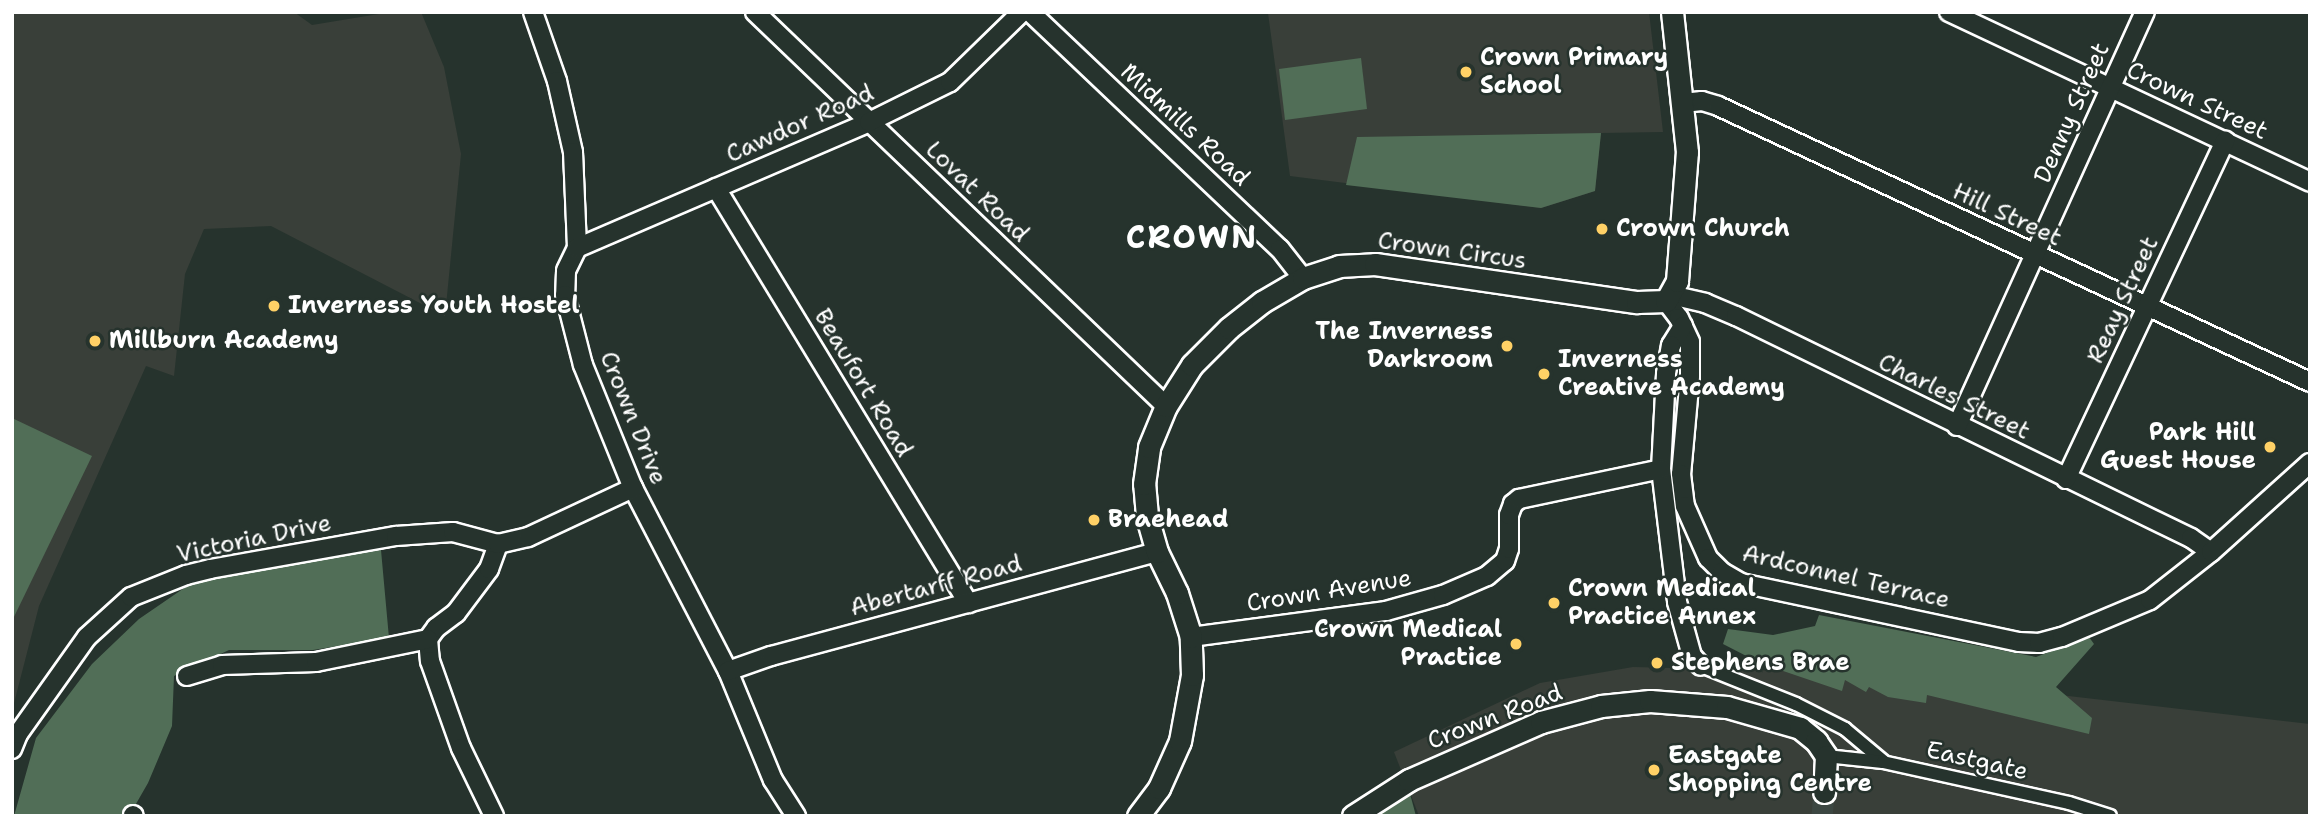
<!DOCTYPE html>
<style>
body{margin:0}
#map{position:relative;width:2322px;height:828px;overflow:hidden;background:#26332d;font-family:"Shantell Sans",sans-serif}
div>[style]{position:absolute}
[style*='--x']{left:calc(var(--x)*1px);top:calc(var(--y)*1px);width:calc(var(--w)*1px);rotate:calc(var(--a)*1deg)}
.built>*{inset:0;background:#393f39}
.green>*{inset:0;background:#516e57}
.tertiary-tunnel>*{height:21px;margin-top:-10.5px;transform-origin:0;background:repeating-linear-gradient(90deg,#3c4742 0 21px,transparent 0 31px)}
.roads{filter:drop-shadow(2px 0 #fff) drop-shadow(-2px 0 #fff) drop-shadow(0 2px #fff) drop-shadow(0 -2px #fff)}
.pedestrian>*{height:12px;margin:-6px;padding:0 6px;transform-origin:6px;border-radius:6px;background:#26332d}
.minor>*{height:18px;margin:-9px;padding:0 9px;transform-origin:9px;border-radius:9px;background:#26332d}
.tertiary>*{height:21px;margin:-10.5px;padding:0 10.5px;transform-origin:10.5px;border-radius:10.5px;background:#26332d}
.dots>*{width:19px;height:19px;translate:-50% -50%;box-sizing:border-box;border:4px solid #26332d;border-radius:50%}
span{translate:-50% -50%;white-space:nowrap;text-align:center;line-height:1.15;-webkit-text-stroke:5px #26332d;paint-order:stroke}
.poi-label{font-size:24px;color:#fff;font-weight:700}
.left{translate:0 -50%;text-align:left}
.right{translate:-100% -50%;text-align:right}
.street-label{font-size:24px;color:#fff}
.district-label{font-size:32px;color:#fff;font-weight:700;letter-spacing:2px}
.frame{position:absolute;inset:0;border:14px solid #fff;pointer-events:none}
</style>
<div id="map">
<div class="built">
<i style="clip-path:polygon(12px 12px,294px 12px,312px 25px,391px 12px,421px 12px,444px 67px,461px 154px,445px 316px,271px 226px,204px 229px,185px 274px,174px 376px,146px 366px,39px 606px,12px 711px)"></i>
<i style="clip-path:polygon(1649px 12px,1663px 132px,1601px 133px,1595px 191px,1541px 208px,1290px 176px,1268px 13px)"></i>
<i style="clip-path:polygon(1633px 667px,1869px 673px,2310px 724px,2310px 816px,1419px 816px,1394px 752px,1540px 683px)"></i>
</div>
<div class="green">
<i style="clip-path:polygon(1361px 58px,1367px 109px,1285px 120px,1279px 69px)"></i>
<i style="clip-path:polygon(1601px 133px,1595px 191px,1541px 208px,1346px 185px,1357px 137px)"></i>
<i style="clip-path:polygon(12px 418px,92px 456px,12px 621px)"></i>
<i style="clip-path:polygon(381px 550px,389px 638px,313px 650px,229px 650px,174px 676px,172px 726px,148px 783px,129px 816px,14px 816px,36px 738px,92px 664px,139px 619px,190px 584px,234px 571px)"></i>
<i style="clip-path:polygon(1819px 615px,2036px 657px,2089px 637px,2094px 644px,2056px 687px,2092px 718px,2089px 734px,1927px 695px,1926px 703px,1888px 697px,1869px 687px,1866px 692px,1845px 680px,1842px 691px,1760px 663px,1723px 644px,1728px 629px,1773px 635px,1815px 626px)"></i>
<i style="clip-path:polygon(1409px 790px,1416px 816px,1364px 816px)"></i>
</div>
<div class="tertiary-tunnel">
<i style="--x:1822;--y:816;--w:24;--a:-85"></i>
</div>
<div class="roads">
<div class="pedestrian">
<i style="--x:1701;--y:666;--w:102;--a:21.8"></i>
<i style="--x:1796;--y:704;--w:55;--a:27"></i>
<i style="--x:1845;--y:729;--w:50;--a:40.1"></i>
<i style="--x:1826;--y:756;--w:57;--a:6"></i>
<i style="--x:1883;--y:762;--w:190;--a:12.4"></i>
<i style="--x:2069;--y:803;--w:43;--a:17.6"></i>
</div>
<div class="minor">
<i style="--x:533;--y:12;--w:73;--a:70.8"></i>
<i style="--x:557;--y:81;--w:73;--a:77.3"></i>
<i style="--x:573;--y:152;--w:96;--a:87.6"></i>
<i style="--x:577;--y:248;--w:25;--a:116"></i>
<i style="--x:566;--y:271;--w:24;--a:92"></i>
<i style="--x:565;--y:295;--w:72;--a:75.6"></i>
<i style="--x:583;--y:365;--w:133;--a:67.9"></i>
<i style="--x:633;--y:488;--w:206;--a:62.6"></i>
<i style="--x:728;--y:671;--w:118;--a:67.6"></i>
<i style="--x:773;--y:780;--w:43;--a:57.4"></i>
<i style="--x:755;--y:12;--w:569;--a:43.79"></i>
<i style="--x:1030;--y:12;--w:344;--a:43.5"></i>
<i style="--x:1280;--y:249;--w:37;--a:52"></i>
<i style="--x:1949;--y:12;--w:399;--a:25.2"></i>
<i style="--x:1683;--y:103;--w:19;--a:-6"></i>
<i style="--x:1702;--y:101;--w:17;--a:17"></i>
<i style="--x:1718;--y:106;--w:653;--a:25"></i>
<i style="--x:716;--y:188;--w:486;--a:58.7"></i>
<i style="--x:577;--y:248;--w:318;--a:-23.3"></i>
<i style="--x:869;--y:122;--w:90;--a:-26.3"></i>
<i style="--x:950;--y:82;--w:100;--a:-44.2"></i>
<i style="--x:1671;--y:295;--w:35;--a:13"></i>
<i style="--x:1705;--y:303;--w:34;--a:23"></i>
<i style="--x:1736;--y:316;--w:506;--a:26.01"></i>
<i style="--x:2191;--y:538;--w:24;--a:35"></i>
<i style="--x:1666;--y:301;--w:21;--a:53"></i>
<i style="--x:1679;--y:318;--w:26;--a:65"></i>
<i style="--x:1690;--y:342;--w:34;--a:90"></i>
<i style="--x:1690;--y:376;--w:98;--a:95.2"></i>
<i style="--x:1681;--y:474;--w:32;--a:83"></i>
<i style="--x:1685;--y:506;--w:57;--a:66.1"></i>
<i style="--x:1708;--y:558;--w:20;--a:45"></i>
<i style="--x:1722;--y:572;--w:22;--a:30"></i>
<i style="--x:1741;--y:583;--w:284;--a:12"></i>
<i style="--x:2019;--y:642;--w:20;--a:3"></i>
<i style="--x:2039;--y:643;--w:24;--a:-15"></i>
<i style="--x:2062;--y:637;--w:95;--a:-22.8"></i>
<i style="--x:2150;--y:600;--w:78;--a:-38.2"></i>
<i style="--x:2211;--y:552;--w:133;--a:-42"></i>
<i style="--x:1683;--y:326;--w:22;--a:122"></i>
<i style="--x:1671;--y:345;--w:29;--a:100"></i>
<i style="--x:1666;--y:374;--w:95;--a:93"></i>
<i style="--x:1661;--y:469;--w:134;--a:83.1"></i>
<i style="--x:1677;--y:602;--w:56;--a:74.5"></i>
<i style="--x:1692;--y:656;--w:13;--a:48"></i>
<i style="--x:1957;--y:426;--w:455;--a:-65.6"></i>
<i style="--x:2066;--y:479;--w:374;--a:-64.8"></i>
<i style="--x:1191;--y:637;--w:197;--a:-7.6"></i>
<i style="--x:1386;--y:611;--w:59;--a:-15.7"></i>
<i style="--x:1443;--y:595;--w:48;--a:-23.4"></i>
<i style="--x:1487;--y:576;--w:23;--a:-40"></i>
<i style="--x:1505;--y:561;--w:13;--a:-72"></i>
<i style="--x:1509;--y:549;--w:34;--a:-90"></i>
<i style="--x:1509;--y:515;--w:12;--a:-70"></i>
<i style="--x:1513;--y:504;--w:8;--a:-40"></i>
<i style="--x:1519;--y:499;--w:145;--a:-11.9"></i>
<i style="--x:428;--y:639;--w:22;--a:85"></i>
<i style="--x:430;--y:661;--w:92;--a:70.4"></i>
<i style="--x:461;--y:748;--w:76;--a:64.1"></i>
<i style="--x:428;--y:639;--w:14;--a:-54"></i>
<i style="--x:436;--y:628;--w:25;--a:-37"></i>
<i style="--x:456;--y:613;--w:55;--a:-53.1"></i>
<i style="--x:489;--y:569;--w:27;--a:-70"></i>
<i style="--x:728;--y:671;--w:46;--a:-19.2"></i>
<i style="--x:771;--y:656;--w:400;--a:-15.1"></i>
<i style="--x:187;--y:676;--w:37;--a:-17"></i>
<i style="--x:222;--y:665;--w:94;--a:-1.8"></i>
<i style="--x:316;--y:662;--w:114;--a:-11.6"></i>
<i style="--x:12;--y:749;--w:16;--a:-68"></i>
<i style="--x:18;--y:734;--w:119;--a:-54.6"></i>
<i style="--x:87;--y:637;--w:59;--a:-42.3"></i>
<i style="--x:131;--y:597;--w:59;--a:-21.8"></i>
<i style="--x:186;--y:575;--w:25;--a:-14"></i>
<i style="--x:210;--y:569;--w:189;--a:-10.1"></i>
<i style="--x:396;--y:536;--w:57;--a:-4"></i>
<i style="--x:453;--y:532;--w:47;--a:14.9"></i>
<i style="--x:498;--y:544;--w:31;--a:-13"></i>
<i style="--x:528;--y:537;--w:116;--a:-25"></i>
<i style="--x:133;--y:815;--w:1;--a:45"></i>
</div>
<div class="tertiary">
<i style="--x:1138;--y:816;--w:35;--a:-53"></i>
<i style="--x:1159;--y:788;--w:51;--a:-65.9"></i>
<i style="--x:1180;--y:741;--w:67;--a:-79.7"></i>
<i style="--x:1192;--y:675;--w:38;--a:-92"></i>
<i style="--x:1191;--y:637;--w:46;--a:-107.7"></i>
<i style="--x:1177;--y:593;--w:46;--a:-116"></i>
<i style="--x:1157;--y:552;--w:37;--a:-106"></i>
<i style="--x:1147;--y:516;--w:32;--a:-95"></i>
<i style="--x:1144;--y:484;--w:37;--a:-82"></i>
<i style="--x:1149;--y:447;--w:44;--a:-67.5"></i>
<i style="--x:1166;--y:406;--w:49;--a:-57.6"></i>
<i style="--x:1192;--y:365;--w:52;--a:-45"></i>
<i style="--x:1229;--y:328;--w:42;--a:-38.2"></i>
<i style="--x:1262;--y:302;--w:48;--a:-30.3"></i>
<i style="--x:1303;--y:278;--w:38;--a:-18"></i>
<i style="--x:1339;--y:266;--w:36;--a:-3"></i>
<i style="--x:1375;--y:264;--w:265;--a:8.3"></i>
<i style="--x:1637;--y:302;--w:29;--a:-2"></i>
<i style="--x:1666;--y:301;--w:23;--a:-61"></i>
<i style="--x:1677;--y:281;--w:129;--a:-85.6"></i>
<i style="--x:1687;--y:152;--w:141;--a:-96.1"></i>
<i style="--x:1353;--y:816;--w:67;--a:-32.7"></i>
<i style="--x:1409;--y:780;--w:144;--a:-23.7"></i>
<i style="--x:1541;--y:722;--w:62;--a:-14.9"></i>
<i style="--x:1601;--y:706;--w:49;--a:-5.8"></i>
<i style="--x:1650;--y:701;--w:77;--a:4.5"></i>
<i style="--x:1727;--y:707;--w:76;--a:16"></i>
<i style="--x:1800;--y:728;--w:21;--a:39"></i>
<i style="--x:1816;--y:741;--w:18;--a:56"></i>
<i style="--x:1826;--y:756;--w:36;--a:93"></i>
</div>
</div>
<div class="dots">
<i style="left:1466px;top:72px;background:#ffd166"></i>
<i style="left:1602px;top:229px;background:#ffd166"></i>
<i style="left:274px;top:306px;background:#ffd166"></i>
<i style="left:95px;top:341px;background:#ffd166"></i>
<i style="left:1507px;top:346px;background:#ffd166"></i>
<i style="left:1544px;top:374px;background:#ffd166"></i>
<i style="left:2270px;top:447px;background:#ffd166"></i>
<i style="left:1094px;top:520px;background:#ffd166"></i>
<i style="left:1554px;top:603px;background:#ffd166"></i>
<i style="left:1516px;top:644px;background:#ffd166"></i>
<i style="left:1657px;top:663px;background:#ffd166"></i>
<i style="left:1654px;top:770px;background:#ffd166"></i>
</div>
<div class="poi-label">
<span class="left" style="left:1480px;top:72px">Crown Primary<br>School</span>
<span class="left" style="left:1616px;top:229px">Crown Church</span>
<span class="left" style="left:288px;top:306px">Inverness Youth Hostel</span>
<span class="right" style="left:1493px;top:346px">The Inverness<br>Darkroom</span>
<span class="left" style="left:109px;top:341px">Millburn Academy</span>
<span class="left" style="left:1558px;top:374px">Inverness<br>Creative Academy</span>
<span class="right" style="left:2256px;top:447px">Park Hill<br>Guest House</span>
<span class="left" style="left:1108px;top:520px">Braehead</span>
<span class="left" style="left:1568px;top:603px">Crown Medical<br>Practice Annex</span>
<span class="right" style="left:1502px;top:644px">Crown Medical<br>Practice</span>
<span class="left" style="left:1671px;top:663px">Stephens Brae</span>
<span class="left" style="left:1668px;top:770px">Eastgate<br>Shopping Centre</span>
</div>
<div class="street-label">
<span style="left:2197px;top:101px;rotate:25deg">Crown Street</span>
<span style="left:2072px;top:113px;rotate:-66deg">Denny Street</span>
<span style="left:800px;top:124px;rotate:-24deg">Cawdor Road</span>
<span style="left:1185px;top:125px;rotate:43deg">Midmills Road</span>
<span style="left:977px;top:192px;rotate:44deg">Lovat Road</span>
<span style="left:2007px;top:215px;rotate:25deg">Hill Street</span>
<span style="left:1452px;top:251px;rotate:8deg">Crown Circus</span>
<span style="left:2123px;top:300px;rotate:-65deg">Reay Street</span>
<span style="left:863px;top:383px;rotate:59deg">Beaufort Road</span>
<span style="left:1954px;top:397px;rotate:26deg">Charles Street</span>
<span style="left:633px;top:418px;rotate:68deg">Crown Drive</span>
<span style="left:254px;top:539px;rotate:-12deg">Victoria Drive</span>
<span style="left:1846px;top:577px;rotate:13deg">Ardconnel Terrace</span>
<span style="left:936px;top:586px;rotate:-15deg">Abertarff Road</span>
<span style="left:1329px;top:591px;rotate:-9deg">Crown Avenue</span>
<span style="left:1495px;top:717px;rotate:-21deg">Crown Road</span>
<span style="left:1977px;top:761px;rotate:13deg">Eastgate</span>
</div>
<div class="district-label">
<span style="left:1192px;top:237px">CROWN</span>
</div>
<div class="frame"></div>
</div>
